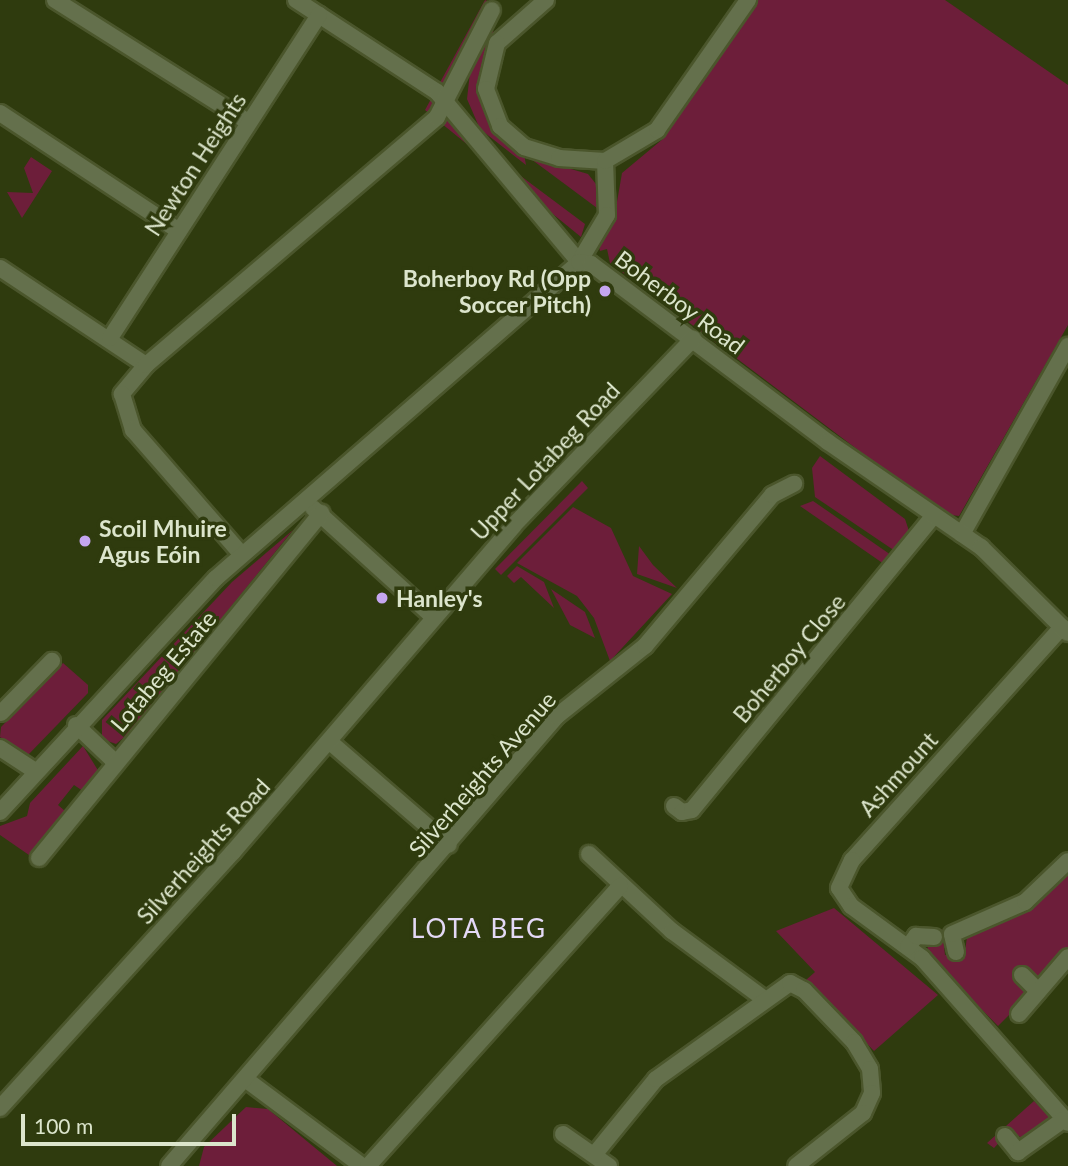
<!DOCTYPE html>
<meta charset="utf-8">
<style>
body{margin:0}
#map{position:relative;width:1068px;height:1166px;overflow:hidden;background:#2f3b0e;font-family:Lato,sans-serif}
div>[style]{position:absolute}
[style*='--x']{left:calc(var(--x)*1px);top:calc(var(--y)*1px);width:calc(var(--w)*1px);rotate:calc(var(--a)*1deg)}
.green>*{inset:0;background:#6d1e3a}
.roads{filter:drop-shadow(2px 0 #4b562c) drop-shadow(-2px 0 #4b562c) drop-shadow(0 2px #4b562c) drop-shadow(0 -2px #4b562c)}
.street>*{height:16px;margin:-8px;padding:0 8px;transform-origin:8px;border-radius:8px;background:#64704c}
.dots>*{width:19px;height:19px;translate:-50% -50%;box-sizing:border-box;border:4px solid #2f3b0e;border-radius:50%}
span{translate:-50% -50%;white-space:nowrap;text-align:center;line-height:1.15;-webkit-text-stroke:7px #2f3b0e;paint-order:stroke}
.street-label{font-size:23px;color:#dce5cc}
.poi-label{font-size:23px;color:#dce5cc;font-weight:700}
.right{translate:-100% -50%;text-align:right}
.left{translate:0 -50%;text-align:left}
.quarter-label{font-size:26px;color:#e4d9f6;letter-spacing:2px}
.scale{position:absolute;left:21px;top:1114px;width:215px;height:32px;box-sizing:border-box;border:4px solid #dce5cc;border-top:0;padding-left:9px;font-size:21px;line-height:24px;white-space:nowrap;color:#dce5cc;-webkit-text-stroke:5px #2f3b0e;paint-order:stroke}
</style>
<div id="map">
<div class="green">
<i style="clip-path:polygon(485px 0,490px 2px,461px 48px,454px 108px,482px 147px,585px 224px,581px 237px,425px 110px)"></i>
<i style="clip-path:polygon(757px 0,945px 0,1068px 85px,1068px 325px,959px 516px,943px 514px,610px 263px,607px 249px,600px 251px,598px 243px,614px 219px,622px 173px,664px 138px)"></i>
<i style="clip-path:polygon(492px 22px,494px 37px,481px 76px,491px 122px,524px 154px,526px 165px,480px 129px,467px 99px,471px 63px)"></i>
<i style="clip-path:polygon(527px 156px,588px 174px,596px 184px,597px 208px)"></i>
<i style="clip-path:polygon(31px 157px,52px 171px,22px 218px,7px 192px,33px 193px,24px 168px)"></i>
<i style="clip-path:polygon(820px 456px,905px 519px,909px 531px,895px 551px,815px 497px,812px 468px)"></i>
<i style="clip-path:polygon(582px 481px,588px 488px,501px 575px,495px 569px)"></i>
<i style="clip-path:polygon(813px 501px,816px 503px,891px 555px,884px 564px,800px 506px)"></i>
<i style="clip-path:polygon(573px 507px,611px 528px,633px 576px,672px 594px,610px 661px,594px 618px,577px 596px,517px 563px)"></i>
<i style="clip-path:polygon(293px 530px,128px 734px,116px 744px,102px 739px,102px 720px,232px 582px)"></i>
<i style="clip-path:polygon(639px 546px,653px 565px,677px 588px,637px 574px)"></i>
<i style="clip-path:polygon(517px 566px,544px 582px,554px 608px,521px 577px,514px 583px,507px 576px)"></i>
<i style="clip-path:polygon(551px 589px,585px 612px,595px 638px,570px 625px)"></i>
<i style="clip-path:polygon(63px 663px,88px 685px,88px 693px,28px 755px,0 737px,1px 727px)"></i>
<i style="clip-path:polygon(83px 746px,99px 772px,83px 791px,74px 785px,58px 805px,65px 811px,29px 855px,0 835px,0 826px,27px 816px,30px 803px)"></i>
<i style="clip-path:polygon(1068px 872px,1068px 948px,1043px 976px,1033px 977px,1023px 1001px,998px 1026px,927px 954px,928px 944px,942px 929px,945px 955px,965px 951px,967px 937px,1032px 906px)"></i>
<i style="clip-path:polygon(834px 908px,938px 995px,874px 1051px,806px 980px,815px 972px,776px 931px)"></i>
<i style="clip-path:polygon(1034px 1101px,1050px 1117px,1047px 1124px,1024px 1139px,1010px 1131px,994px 1148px,987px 1143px)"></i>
<i style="clip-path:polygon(246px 1107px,268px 1109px,337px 1166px,199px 1166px,204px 1147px)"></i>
</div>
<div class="roads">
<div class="street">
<i style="--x:55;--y:0;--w:228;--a:32.3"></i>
<i style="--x:296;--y:0;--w:168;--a:33.1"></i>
<i style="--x:437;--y:92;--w:222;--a:50.1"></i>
<i style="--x:546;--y:0;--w:65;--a:138.7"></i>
<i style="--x:497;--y:43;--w:47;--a:103.4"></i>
<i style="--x:486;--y:89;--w:40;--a:69"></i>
<i style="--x:500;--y:126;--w:32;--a:41"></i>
<i style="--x:524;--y:147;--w:37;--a:17"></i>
<i style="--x:559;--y:158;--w:46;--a:3.7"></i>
<i style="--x:605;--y:161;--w:54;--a:87.9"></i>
<i style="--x:607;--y:215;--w:55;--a:120.8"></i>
<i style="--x:0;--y:113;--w:214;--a:33.4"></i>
<i style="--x:605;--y:161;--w:61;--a:-30.8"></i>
<i style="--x:657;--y:130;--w:159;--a:-55"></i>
<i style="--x:0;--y:268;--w:175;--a:33.6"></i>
<i style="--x:146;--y:365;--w:38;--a:130"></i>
<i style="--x:122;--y:394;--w:38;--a:73"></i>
<i style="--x:133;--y:430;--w:164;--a:48.9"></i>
<i style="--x:110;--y:338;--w:385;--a:-57.1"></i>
<i style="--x:146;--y:365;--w:382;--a:-40.4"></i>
<i style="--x:437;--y:117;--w:120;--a:-62.8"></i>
<i style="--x:313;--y:508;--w:162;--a:42.2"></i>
<i style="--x:962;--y:534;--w:216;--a:-60.6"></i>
<i style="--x:1062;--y:627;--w:314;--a:132"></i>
<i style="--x:852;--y:860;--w:31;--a:115"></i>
<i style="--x:839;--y:888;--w:22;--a:56"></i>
<i style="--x:851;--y:906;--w:88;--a:36.2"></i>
<i style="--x:922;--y:958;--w:220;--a:48.5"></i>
<i style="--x:1;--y:713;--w:73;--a:-45.6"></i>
<i style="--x:76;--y:725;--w:55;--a:43.5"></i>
<i style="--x:330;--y:742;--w:157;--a:40.9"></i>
<i style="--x:0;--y:748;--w:42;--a:33.3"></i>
<i style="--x:674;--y:806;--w:10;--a:37"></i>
<i style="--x:682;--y:812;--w:10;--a:-11"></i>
<i style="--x:692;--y:810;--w:378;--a:-50.6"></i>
<i style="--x:0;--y:812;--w:318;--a:-47.3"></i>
<i style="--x:216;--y:578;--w:481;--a:-41"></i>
<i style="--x:579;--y:262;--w:12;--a:9"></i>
<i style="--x:591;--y:264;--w:296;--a:36.9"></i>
<i style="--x:828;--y:442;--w:186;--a:34.5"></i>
<i style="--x:981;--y:547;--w:122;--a:44.7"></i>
<i style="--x:589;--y:854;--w:113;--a:42.9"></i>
<i style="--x:672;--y:931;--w:113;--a:36.4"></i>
<i style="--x:39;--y:858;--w:446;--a:-50.7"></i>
<i style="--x:908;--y:947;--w:14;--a:-54"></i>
<i style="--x:916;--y:936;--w:18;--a:3"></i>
<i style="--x:956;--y:952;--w:18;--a:-103"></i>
<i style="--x:952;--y:934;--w:80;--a:-23.7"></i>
<i style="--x:1025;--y:902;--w:59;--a:-43.6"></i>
<i style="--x:1022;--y:975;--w:23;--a:45"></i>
<i style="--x:1019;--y:1014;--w:75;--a:-49.3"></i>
<i style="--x:248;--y:1081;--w:142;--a:36.7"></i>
<i style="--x:0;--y:1108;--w:346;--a:-47.7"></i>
<i style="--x:233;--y:852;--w:430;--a:-49.3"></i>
<i style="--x:513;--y:526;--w:260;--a:-46.1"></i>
<i style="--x:563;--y:1134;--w:56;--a:34.8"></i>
<i style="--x:1005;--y:1136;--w:21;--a:51"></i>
<i style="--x:1018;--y:1152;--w:55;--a:-35.4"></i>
<i style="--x:594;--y:1155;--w:98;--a:-50.8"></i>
<i style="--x:656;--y:1079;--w:165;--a:-35.6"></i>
<i style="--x:790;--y:983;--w:16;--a:27"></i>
<i style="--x:804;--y:990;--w:72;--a:46.1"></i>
<i style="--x:854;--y:1042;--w:31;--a:59"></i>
<i style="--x:870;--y:1069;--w:24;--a:85"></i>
<i style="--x:872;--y:1093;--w:22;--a:114"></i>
<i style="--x:863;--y:1113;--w:85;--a:141.7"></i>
<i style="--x:169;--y:1166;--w:594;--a:-49.23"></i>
<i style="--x:557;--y:716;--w:112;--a:-38.5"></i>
<i style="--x:645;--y:646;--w:197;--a:-49.9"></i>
<i style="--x:772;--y:495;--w:25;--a:-27"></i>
<i style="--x:368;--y:1166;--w:377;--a:-48"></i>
</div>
</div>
<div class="dots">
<i style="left:605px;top:291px;background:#c5a6f0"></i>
<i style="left:85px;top:541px;background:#c5a6f0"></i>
<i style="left:382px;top:598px;background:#c5a6f0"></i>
</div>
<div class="street-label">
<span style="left:195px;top:164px;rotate:-57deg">Newton Heights</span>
<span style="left:680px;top:302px;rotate:37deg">Boherboy Road</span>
<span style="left:545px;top:461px;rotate:-47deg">Upper Lotabeg Road</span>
<span style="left:789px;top:658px;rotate:-50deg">Boherboy Close</span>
<span style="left:163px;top:671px;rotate:-50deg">Lotabeg Estate</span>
<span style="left:482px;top:774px;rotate:-49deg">Silverheights Avenue</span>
<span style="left:898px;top:774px;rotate:-48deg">Ashmount</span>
<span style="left:203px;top:851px;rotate:-48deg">Silverheights Road</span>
</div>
<div class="poi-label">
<span class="right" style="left:591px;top:291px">Boherboy Rd (Opp<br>Soccer Pitch)</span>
<span class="left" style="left:99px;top:541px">Scoil Mhuire<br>Agus Eóin</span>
<span class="left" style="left:396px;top:598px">Hanley's</span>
</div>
<div class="quarter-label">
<span style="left:479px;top:929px">LOTA BEG</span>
</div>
<div class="scale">100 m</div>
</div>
